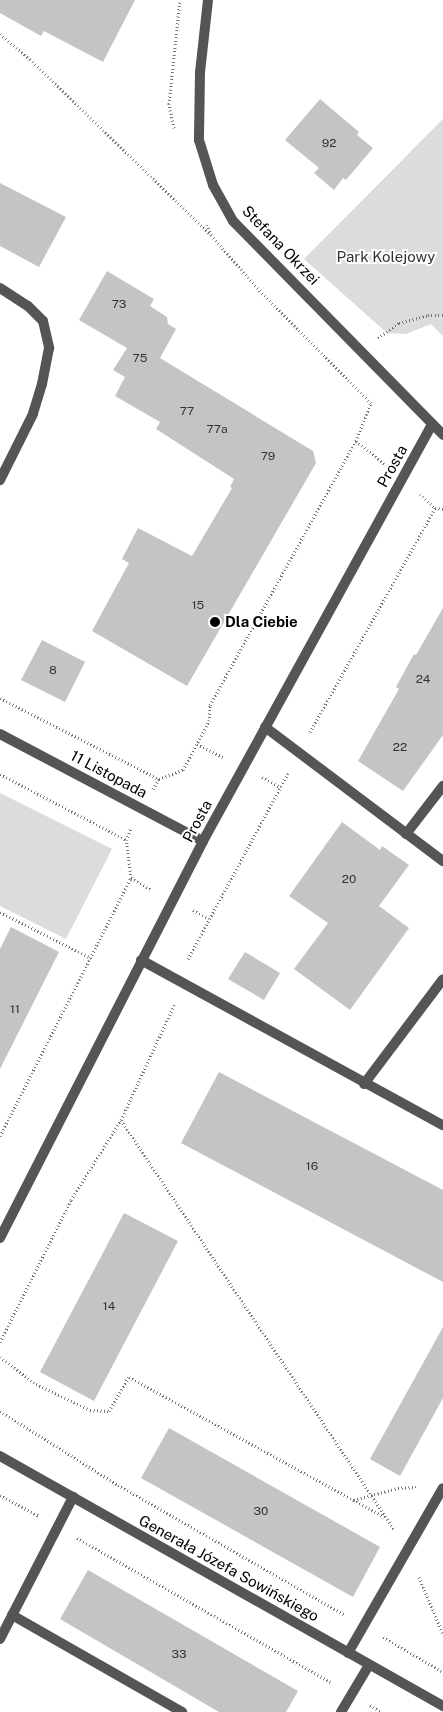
<!DOCTYPE html>
<meta charset="utf-8">
<style>
body{margin:0}
#map{position:relative;width:443px;height:1712px;overflow:hidden;background:#fff;font-family:"Public Sans",sans-serif}
div>[style]{position:absolute}
[style*='--x']{left:calc(var(--x)*1px);top:calc(var(--y)*1px);width:calc(var(--w)*1px);rotate:calc(var(--a)*1deg)}
.green>*{inset:0;background:#dcdcdc}
.building>*{inset:0;background:#c4c4c4}
.path>*{height:3px;margin-top:-1.5px;transform-origin:0;background:repeating-linear-gradient(90deg,#777 0 1px,transparent 0 3.5px)}
.service>*{height:10px;margin:-5px;padding:0 5px;transform-origin:5px;border-radius:5px;background:#555}
.minor>*{height:10px;margin:-5px;padding:0 5px;transform-origin:5px;border-radius:5px;background:#555}
.tertiary>*{height:10px;margin:-5px;padding:0 5px;transform-origin:5px;border-radius:5px;background:#555}
.dots>*{width:14px;height:14px;translate:-50% -50%;box-sizing:border-box;border:2px solid #fff;border-radius:50%}
span{translate:-50% -50%;white-space:nowrap;text-align:center;line-height:1.15;-webkit-text-stroke:4px #fff;paint-order:stroke}
.number-label{font-size:12px;color:#313131}
.number-label span{-webkit-text-stroke-width:0}
.street-label{font-size:15px;color:#000}
.park-label{font-size:15px;color:#333}
.poi-label{font-size:15px;color:#000;font-weight:700}
.left{translate:0 -50%;text-align:left}
</style>
<div id="map">
<div class="green">
<i style="clip-path:polygon(443px 119px,443px 336px,431px 324px,406px 334px,387px 333px,304px 259px)"></i>
<i style="clip-path:polygon(0 793px,112px 849px,66px 939px,0 906px)"></i>
</div>
<div class="building">
<i style="clip-path:polygon(0 0,135px 0,103px 62px,44px 31px,41px 36px,0 13px)"></i>
<i style="clip-path:polygon(320px 99px,359px 132px,357px 135px,373px 148px,346px 180px,343px 178px,334px 190px,314px 173px,319px 168px,285px 140px)"></i>
<i style="clip-path:polygon(0 183px,66px 217px,39px 267px,0 246px)"></i>
<i style="clip-path:polygon(107px 271px,154px 299px,150px 306px,167px 317px,168px 324px,176px 329px,160px 358px,313px 451px,316px 463px,187px 686px,92px 631px,129px 563px,122px 559px,138px 528px,192px 556px,232px 488px,230px 487px,234px 479px,156px 429px,160px 422px,115px 396px,125px 377px,113px 370px,127px 348px,79px 320px)"></i>
<i style="clip-path:polygon(443px 608px,443px 735px,403px 791px,358px 761px,399px 689px,396px 687px,414px 654px,416px 655px)"></i>
<i style="clip-path:polygon(42px 640px,85px 662px,65px 702px,21px 680px)"></i>
<i style="clip-path:polygon(342px 822px,380px 850px,382px 846px,409px 865px,379px 906px,409px 928px,350px 1010px,294px 969px,328px 923px,289px 896px)"></i>
<i style="clip-path:polygon(11px 927px,59px 952px,0 1069px,0 949px)"></i>
<i style="clip-path:polygon(245px 952px,280px 973px,264px 1000px,228px 979px)"></i>
<i style="clip-path:polygon(219px 1072px,443px 1190px,443px 1282px,181px 1143px)"></i>
<i style="clip-path:polygon(124px 1213px,178px 1241px,94px 1401px,40px 1372px)"></i>
<i style="clip-path:polygon(443px 1327px,443px 1398px,400px 1476px,370px 1459px)"></i>
<i style="clip-path:polygon(169px 1428px,380px 1547px,353px 1597px,141px 1478px)"></i>
<i style="clip-path:polygon(88px 1570px,298px 1691px,286px 1712px,219px 1712px,60px 1619px)"></i>
</div>
<div class="path">
<i style="--x:0;--y:34;--w:39;--a:40"></i>
<i style="--x:30;--y:59;--w:251;--a:44.2"></i>
<i style="--x:174;--y:128;--w:25;--a:-102"></i>
<i style="--x:169;--y:104;--w:105;--a:-84"></i>
<i style="--x:378;--y:338;--w:26;--a:-36"></i>
<i style="--x:399;--y:323;--w:30;--a:-15"></i>
<i style="--x:428;--y:315;--w:15;--a:0"></i>
<i style="--x:356;--y:441;--w:36;--a:39"></i>
<i style="--x:420;--y:494;--w:21;--a:43"></i>
<i style="--x:435;--y:508;--w:8;--a:7"></i>
<i style="--x:0;--y:698;--w:178;--a:27"></i>
<i style="--x:310;--y:732;--w:257;--a:-60.8"></i>
<i style="--x:197;--y:744;--w:29;--a:27"></i>
<i style="--x:0;--y:774;--w:142;--a:27.6"></i>
<i style="--x:262;--y:777;--w:21;--a:29"></i>
<i style="--x:153;--y:789;--w:12;--a:-59"></i>
<i style="--x:159;--y:779;--w:26;--a:-21"></i>
<i style="--x:183;--y:770;--w:55;--a:-62"></i>
<i style="--x:209;--y:721;--w:16;--a:-86"></i>
<i style="--x:210;--y:705;--w:302;--a:-61.1"></i>
<i style="--x:356;--y:441;--w:41;--a:-68.5"></i>
<i style="--x:371;--y:403;--w:158;--a:-134.7"></i>
<i style="--x:260;--y:291;--w:74;--a:-131.2"></i>
<i style="--x:211;--y:235;--w:11;--a:-112"></i>
<i style="--x:131;--y:878;--w:24;--a:30"></i>
<i style="--x:193;--y:910;--w:18;--a:29"></i>
<i style="--x:0;--y:912;--w:102;--a:26.8"></i>
<i style="--x:188;--y:959;--w:211;--a:-61.7"></i>
<i style="--x:121;--y:1120;--w:492;--a:56.3"></i>
<i style="--x:0;--y:1136;--w:289;--a:-63.1"></i>
<i style="--x:131;--y:878;--w:38;--a:-97"></i>
<i style="--x:126;--y:840;--w:12;--a:-66"></i>
<i style="--x:0;--y:1342;--w:159;--a:-63.4"></i>
<i style="--x:71;--y:1200;--w:94;--a:-58"></i>
<i style="--x:121;--y:1120;--w:129;--a:-65.2"></i>
<i style="--x:0;--y:1357;--w:45;--a:36.9"></i>
<i style="--x:36;--y:1384;--w:60;--a:25.7"></i>
<i style="--x:90;--y:1410;--w:19;--a:3"></i>
<i style="--x:109;--y:1411;--w:39;--a:-60"></i>
<i style="--x:129;--y:1377;--w:292;--a:28.7"></i>
<i style="--x:0;--y:1411;--w:139;--a:32.1"></i>
<i style="--x:118;--y:1485;--w:262;--a:29.8"></i>
<i style="--x:0;--y:1495;--w:44;--a:28.3"></i>
<i style="--x:354;--y:1500;--w:46;--a:-15.3"></i>
<i style="--x:398;--y:1488;--w:18;--a:-3"></i>
<i style="--x:77;--y:1538;--w:293;--a:29.6"></i>
<i style="--x:419;--y:1577;--w:62;--a:67.2"></i>
<i style="--x:383;--y:1637;--w:69;--a:30.3"></i>
<i style="--x:370;--y:1705;--w:13;--a:32"></i>
</div>
<div class="service">
<i style="--x:0;--y:288;--w:33;--a:33"></i>
<i style="--x:28;--y:306;--w:21;--a:45"></i>
<i style="--x:43;--y:321;--w:28;--a:77"></i>
<i style="--x:49;--y:348;--w:37;--a:101"></i>
<i style="--x:42;--y:384;--w:31;--a:107"></i>
<i style="--x:33;--y:414;--w:74;--a:116.6"></i>
<i style="--x:265;--y:727;--w:223;--a:37"></i>
<i style="--x:406;--y:834;--w:61;--a:-52.4"></i>
<i style="--x:141;--y:960;--w:344;--a:28.7"></i>
<i style="--x:364;--y:1084;--w:131;--a:-53"></i>
<i style="--x:12;--y:1615;--w:196;--a:29.7"></i>
<i style="--x:0;--y:1639;--w:160;--a:-62.8"></i>
<i style="--x:348;--y:1653;--w:190;--a:-60.1"></i>
<i style="--x:341;--y:1712;--w:55;--a:-59.2"></i>
</div>
<div class="minor">
<i style="--x:0;--y:734;--w:229;--a:27.8"></i>
<i style="--x:0;--y:1238;--w:446;--a:-62.9"></i>
<i style="--x:203;--y:841;--w:475;--a:-61.2"></i>
</div>
<div class="tertiary">
<i style="--x:208;--y:0;--w:73;--a:96.3"></i>
<i style="--x:200;--y:73;--w:67;--a:90.9"></i>
<i style="--x:199;--y:140;--w:47;--a:72.7"></i>
<i style="--x:213;--y:185;--w:41;--a:60.9"></i>
<i style="--x:233;--y:221;--w:300;--a:45.5"></i>
<i style="--x:0;--y:1456;--w:509;--a:29.44"></i>
</div>
<div class="dots">
<i style="left:215px;top:622px;background:#000"></i>
</div>
<div class="number-label">
<span style="left:329px;top:144px">92</span>
<span style="left:119px;top:305px">73</span>
<span style="left:140px;top:359px">75</span>
<span style="left:187px;top:412px">77</span>
<span style="left:217px;top:430px">77a</span>
<span style="left:268px;top:457px">79</span>
<span style="left:198px;top:606px">15</span>
<span style="left:53px;top:671px">8</span>
<span style="left:423px;top:680px">24</span>
<span style="left:400px;top:748px">22</span>
<span style="left:349px;top:880px">20</span>
<span style="left:15px;top:1010px">11</span>
<span style="left:312px;top:1167px">16</span>
<span style="left:109px;top:1307px">14</span>
<span style="left:261px;top:1512px">30</span>
<span style="left:179px;top:1655px">33</span>
</div>
<div class="street-label">
<span style="left:281px;top:245px;rotate:46deg">Stefana Okrzei</span>
<span style="left:392px;top:466px;rotate:-61deg">Prosta</span>
<span style="left:109px;top:774px;rotate:28deg">11 Listopada</span>
<span style="left:197px;top:821px;rotate:-62deg">Prosta</span>
<span style="left:229px;top:1568px;rotate:29deg">Generała Józefa Sowińskiego</span>
</div>
<div class="park-label">
<span style="left:386px;top:257px">Park Kolejowy</span>
</div>
<div class="poi-label">
<span class="left" style="left:225px;top:622px">Dla Ciebie</span>
</div>
</div>
